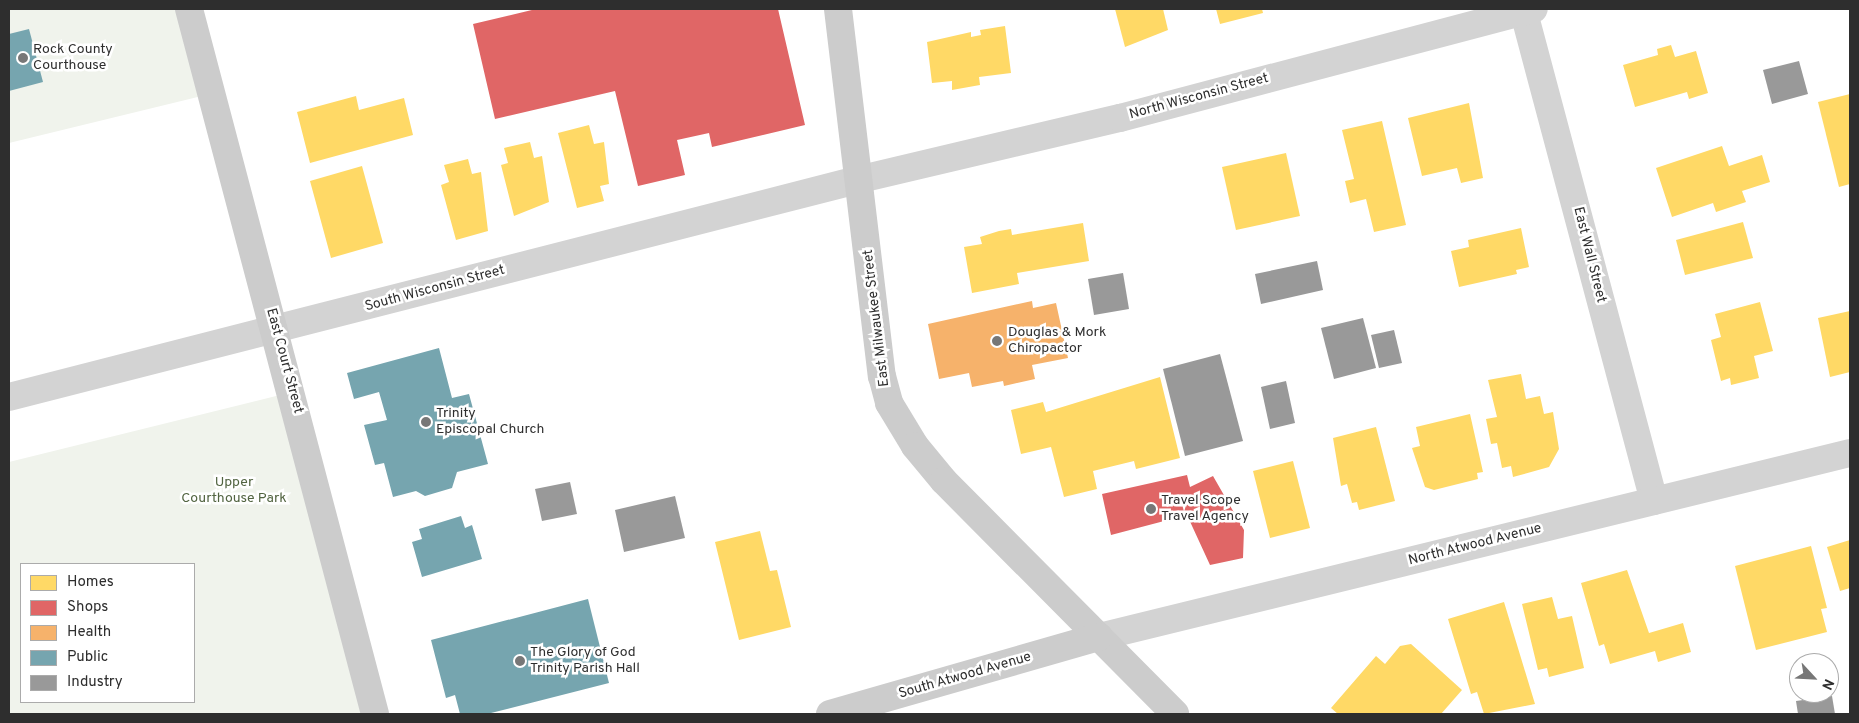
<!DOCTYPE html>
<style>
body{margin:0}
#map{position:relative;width:1859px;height:723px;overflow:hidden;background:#fff;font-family:Overpass,sans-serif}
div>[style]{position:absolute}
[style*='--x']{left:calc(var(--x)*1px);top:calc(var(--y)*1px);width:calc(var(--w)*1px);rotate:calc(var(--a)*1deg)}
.green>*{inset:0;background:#f0f3ec}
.homes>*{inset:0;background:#ffd966}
.shops>*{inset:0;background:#e06666}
.health>*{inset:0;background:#f6b26b}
.public>*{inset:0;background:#76a5af}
.industry>*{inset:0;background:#999}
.minor>*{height:28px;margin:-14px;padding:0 14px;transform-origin:14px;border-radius:14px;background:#d3d3d3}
.secondary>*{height:28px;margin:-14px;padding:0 14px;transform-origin:14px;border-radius:14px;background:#ccc}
.dots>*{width:14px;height:14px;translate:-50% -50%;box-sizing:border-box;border:2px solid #fff;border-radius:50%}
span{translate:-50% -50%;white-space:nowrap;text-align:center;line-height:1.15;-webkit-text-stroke:5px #fff;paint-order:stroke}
.poi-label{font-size:14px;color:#2e2e2e}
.left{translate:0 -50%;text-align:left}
.street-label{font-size:14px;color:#2e2e2e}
.park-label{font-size:14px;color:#526441}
.frame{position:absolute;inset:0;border:10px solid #2e2e2e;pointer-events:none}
.legend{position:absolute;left:20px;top:563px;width:175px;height:140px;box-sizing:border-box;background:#fff;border:1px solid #ababab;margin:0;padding:6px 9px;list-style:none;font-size:15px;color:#2e2e2e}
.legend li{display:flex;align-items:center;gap:10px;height:25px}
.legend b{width:25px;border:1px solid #ababab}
.north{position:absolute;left:1789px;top:653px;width:50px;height:50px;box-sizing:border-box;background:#fff;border:1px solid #ababab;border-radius:50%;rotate:115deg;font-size:14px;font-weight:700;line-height:20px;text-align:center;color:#2e2e2e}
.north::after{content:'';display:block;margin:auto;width:18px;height:22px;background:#777;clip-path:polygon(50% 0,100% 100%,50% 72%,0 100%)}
</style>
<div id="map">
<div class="green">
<i style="clip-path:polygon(9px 9px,189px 9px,210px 94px,9px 143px)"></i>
<i style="clip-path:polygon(evenodd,292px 392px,375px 714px,9px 714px,9px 462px,292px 392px,21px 564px,194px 564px,194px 702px,21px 702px,21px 564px)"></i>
</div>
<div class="homes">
<i style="clip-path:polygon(1115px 9px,1163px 9px,1168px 30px,1125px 47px)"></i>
<i style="clip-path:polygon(1216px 9px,1262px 9px,1263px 13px,1220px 24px)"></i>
<i style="clip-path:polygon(1005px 26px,1011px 73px,979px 77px,980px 85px,952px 90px,952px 81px,932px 83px,927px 42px,971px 32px,971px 37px,981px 35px,980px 30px)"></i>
<i style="clip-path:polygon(1671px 45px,1675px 57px,1696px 51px,1708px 93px,1689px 99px,1687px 92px,1635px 107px,1623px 65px,1658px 55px,1657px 49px)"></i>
<i style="clip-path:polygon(1850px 94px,1850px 184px,1839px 187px,1818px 102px)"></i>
<i style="clip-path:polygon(356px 96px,359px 110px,404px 98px,413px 135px,310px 163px,297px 112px)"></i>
<i style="clip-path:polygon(1469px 103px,1483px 178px,1461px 183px,1457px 168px,1422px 176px,1408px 118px)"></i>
<i style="clip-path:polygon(1382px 121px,1406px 225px,1374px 232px,1366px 199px,1350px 203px,1345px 181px,1354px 179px,1342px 130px)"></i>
<i style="clip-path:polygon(589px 125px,594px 144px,604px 142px,609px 184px,600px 186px,604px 201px,577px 208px,558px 133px)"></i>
<i style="clip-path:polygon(530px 142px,534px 158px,542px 156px,549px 202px,514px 216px,501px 165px,508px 163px,504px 148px)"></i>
<i style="clip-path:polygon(1722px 146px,1729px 166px,1762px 155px,1770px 182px,1742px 191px,1746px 202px,1716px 212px,1713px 203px,1672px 217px,1656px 168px)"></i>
<i style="clip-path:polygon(1286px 153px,1300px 216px,1236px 230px,1222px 167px)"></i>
<i style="clip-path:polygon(468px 159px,472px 174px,481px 172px,488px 231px,456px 240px,441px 185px,449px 182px,444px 165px)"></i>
<i style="clip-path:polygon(362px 166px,383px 243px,331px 258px,310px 181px)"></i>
<i style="clip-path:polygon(1743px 222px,1753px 258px,1685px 275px,1676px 240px)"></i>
<i style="clip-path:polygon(1083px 223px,1089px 261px,1017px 273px,1019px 284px,972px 293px,964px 247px,982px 244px,980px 237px,999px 231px,1011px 229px,1012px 235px)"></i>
<i style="clip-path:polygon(1521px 228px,1529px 267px,1516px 270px,1517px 274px,1459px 287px,1451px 251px,1469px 247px,1468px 240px)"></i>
<i style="clip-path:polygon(1760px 302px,1773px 351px,1754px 356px,1759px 378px,1731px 385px,1730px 378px,1721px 381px,1711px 340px,1721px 337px,1715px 314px)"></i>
<i style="clip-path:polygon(1850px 311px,1850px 372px,1830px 377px,1818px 318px)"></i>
<i style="clip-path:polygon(1521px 374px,1526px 399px,1540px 396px,1544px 414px,1553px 412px,1559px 449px,1549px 467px,1513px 477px,1511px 466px,1502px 468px,1497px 443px,1491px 444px,1486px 419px,1497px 417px,1488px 380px)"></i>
<i style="clip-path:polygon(1160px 377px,1180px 458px,1136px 469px,1134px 461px,1093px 471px,1097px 489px,1064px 497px,1051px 447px,1021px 454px,1011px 410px,1043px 402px,1046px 412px)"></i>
<i style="clip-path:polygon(1470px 414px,1483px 472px,1477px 473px,1478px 479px,1434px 490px,1425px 487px,1412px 448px,1420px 446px,1416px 427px)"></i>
<i style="clip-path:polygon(1376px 427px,1395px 501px,1359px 510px,1357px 502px,1352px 503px,1347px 484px,1341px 486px,1333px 438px)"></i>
<i style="clip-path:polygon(1293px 461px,1310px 528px,1270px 538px,1253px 471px)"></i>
<i style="clip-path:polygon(760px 531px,770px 571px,777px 570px,791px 627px,739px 640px,715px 542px)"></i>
<i style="clip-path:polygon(1850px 540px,1850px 588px,1840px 591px,1827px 547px)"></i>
<i style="clip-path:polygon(1811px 546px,1827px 608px,1821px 609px,1827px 632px,1756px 650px,1735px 566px)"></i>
<i style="clip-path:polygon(1627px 570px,1649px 633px,1683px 623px,1691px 652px,1658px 662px,1655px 651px,1610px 664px,1604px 644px,1599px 646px,1581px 583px)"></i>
<i style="clip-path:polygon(1552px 597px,1558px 619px,1572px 616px,1584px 668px,1549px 677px,1547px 668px,1538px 670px,1522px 604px)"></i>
<i style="clip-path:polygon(1504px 602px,1535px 704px,1484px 714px,1477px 692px,1471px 694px,1448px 619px)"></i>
<i style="clip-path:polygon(1411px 644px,1462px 690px,1441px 714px,1338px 714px,1331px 708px,1376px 656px,1385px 664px,1400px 646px)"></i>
</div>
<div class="shops">
<i style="clip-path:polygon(536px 9px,778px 9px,805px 125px,712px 147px,709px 133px,677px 140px,685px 175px,638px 186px,615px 91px,495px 119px,473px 24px)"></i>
<i style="clip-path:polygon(1187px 475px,1190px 487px,1213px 476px,1244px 530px,1243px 558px,1210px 565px,1187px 515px,1111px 535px,1102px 494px)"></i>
</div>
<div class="health">
<i style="clip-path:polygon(1032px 301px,1033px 308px,1056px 303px,1068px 358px,1032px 365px,1035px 379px,1004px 386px,1003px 381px,972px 387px,969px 373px,939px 379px,928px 324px)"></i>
</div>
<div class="public">
<i style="clip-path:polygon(29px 29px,43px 82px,9px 91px,9px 34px)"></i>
<i style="clip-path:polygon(439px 348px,452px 398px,469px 394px,488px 464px,457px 472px,452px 488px,425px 496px,416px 491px,393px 497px,384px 463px,375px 465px,364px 425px,387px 420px,379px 392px,354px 399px,347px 373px)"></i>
<i style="clip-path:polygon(461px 516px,465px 528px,472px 525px,482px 559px,422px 577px,412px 542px,422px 539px,419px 529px)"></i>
<i style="clip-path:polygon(588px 599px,609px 683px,487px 714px,460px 714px,455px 695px,446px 698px,431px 640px)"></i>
</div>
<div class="industry">
<i style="clip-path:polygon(1799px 61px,1808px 94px,1772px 104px,1763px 70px)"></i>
<i style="clip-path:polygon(1317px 261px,1323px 290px,1261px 304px,1255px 274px)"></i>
<i style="clip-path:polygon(1123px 273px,1129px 309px,1094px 315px,1088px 279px)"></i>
<i style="clip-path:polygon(1363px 318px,1376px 368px,1334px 379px,1321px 328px)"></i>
<i style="clip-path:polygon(1394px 330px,1402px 363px,1379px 368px,1371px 335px)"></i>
<i style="clip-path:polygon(1220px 354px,1243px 441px,1185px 456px,1163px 369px)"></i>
<i style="clip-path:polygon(1286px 381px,1295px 423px,1270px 429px,1261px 387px)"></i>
<i style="clip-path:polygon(570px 482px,577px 514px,542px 521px,535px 489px)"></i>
<i style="clip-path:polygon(675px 496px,685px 538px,624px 552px,615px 510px)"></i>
<i style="clip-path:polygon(1832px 696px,1835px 714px,1798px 714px,1796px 701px)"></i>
</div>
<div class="minor">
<i style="--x:1523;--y:9;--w:509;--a:75.09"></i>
<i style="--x:9;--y:397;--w:879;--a:-14.35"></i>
<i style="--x:861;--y:179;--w:266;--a:-13.3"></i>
<i style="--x:1120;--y:118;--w:428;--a:-14.8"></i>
<i style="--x:1099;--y:637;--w:773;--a:-13.77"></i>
</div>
<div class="secondary">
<i style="--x:189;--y:9;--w:729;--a:75.22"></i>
<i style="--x:838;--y:9;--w:370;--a:83.2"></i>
<i style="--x:882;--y:376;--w:28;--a:75"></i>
<i style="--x:889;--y:403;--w:50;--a:58.8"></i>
<i style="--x:915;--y:446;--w:45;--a:50.4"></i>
<i style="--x:944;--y:481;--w:328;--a:45.2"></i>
<i style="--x:830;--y:714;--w:280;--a:-16"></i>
</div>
<div class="dots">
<i style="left:23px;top:58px;background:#777"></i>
<i style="left:997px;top:341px;background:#777"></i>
<i style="left:426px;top:422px;background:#777"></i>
<i style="left:1151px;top:509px;background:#777"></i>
<i style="left:520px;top:661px;background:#777"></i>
</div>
<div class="poi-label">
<span class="left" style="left:33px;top:58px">Rock County<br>Courthouse</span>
<span class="left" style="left:1008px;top:341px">Douglas &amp; Mork<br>Chiropactor</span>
<span class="left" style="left:436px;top:422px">Trinity<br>Episcopal Church</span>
<span class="left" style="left:1161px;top:509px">Travel Scope<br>Travel Agency</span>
<span class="left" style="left:530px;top:661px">The Glory of God<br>Trinity Parish Hall</span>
</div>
<div class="street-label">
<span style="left:1199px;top:97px;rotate:-15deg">North Wisconsin Street</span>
<span style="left:1589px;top:255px;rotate:76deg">East Wall Street</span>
<span style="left:435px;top:289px;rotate:-15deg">South Wisconsin Street</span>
<span style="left:877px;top:318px;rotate:-97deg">East Milwaukee Street</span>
<span style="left:284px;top:361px;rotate:75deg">East Court Street</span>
<span style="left:1475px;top:545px;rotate:-14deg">North Atwood Avenue</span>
<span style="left:965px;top:676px;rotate:-16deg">South Atwood Avenue</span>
</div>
<div class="park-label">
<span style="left:234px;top:491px">Upper<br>Courthouse Park</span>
</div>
<div class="frame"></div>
<ul class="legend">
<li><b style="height:14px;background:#ffd966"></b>Homes</li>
<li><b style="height:14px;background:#e06666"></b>Shops</li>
<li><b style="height:14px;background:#f6b26b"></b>Health</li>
<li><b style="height:14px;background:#76a5af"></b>Public</li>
<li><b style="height:14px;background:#999"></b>Industry</li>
</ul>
<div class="north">N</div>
</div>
